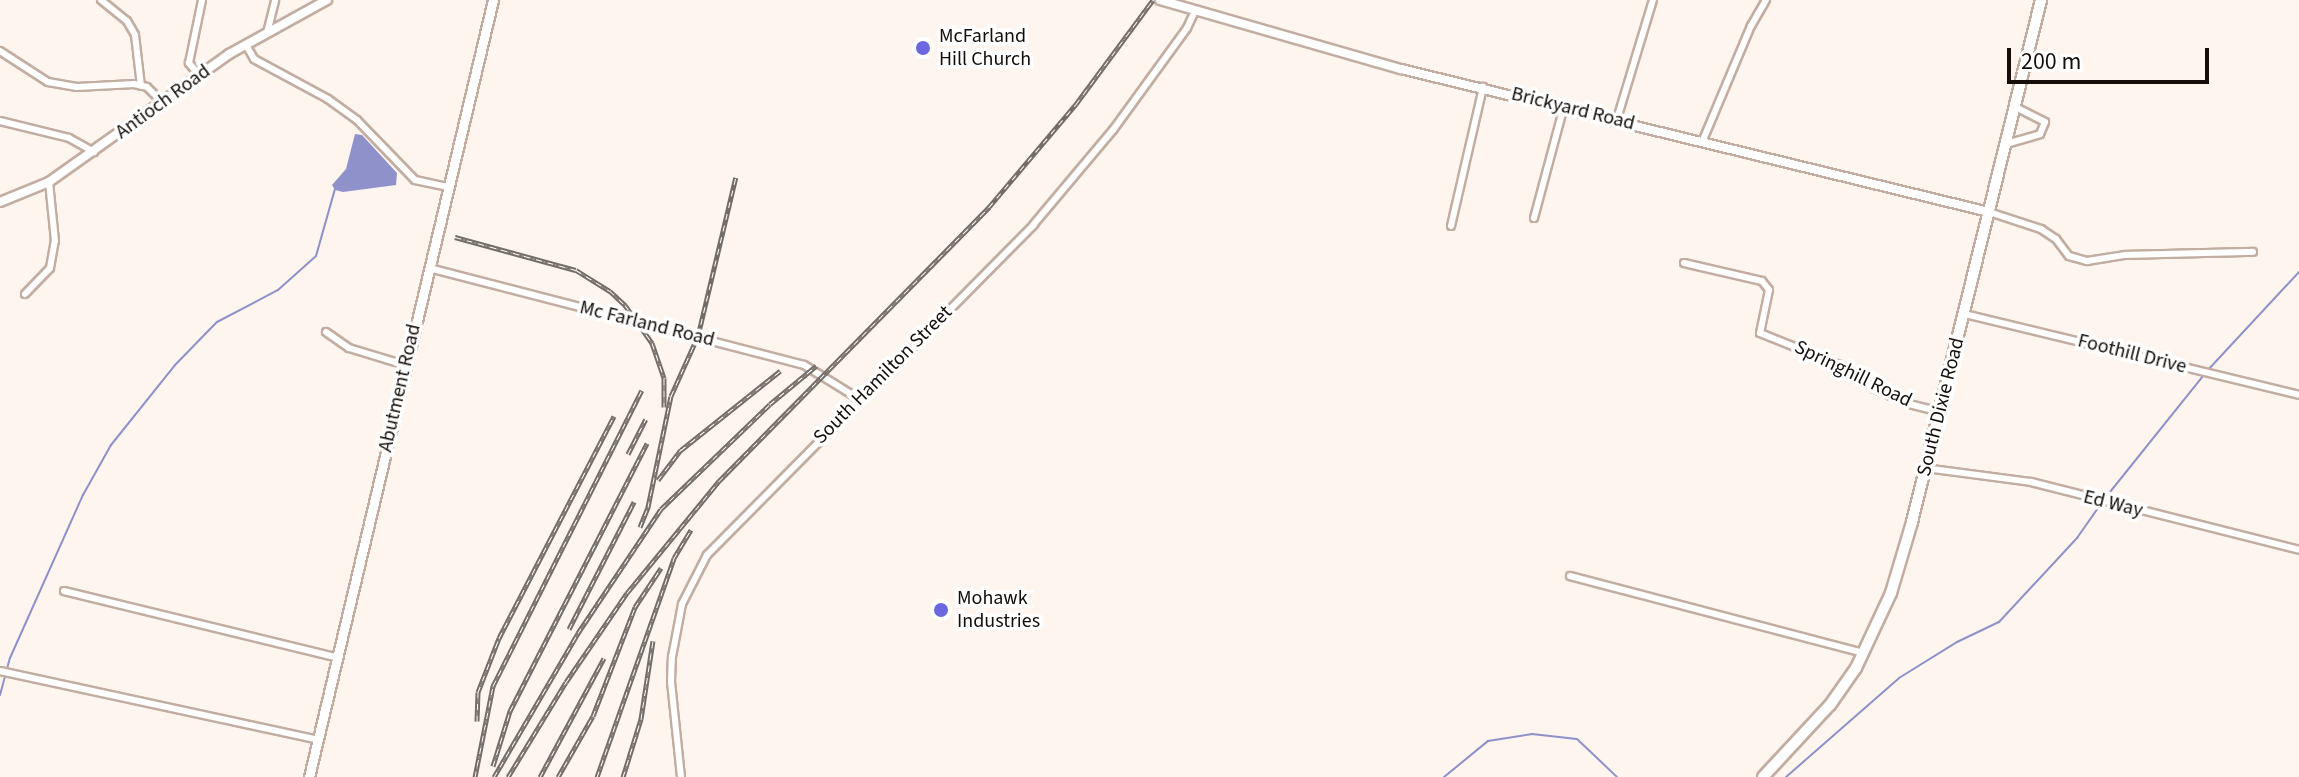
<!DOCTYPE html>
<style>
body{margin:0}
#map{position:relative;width:2299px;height:777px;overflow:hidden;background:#fef5ef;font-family:"Source Sans 3",sans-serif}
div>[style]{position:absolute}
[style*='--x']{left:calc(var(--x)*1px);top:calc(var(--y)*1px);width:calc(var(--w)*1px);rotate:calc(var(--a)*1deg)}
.water>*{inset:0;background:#8e91ca}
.stream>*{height:2px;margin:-1px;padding:0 1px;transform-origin:1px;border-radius:1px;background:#8e91ca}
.roads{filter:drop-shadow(2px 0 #c3ada1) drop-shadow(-2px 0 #c3ada1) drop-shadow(0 2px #c3ada1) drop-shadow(0 -2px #c3ada1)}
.minor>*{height:6px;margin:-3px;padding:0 3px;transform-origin:3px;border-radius:3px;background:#fff}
.tertiary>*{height:8px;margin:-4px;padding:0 4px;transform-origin:4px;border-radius:4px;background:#fff}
.secondary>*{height:9px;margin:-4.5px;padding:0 4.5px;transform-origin:4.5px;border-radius:4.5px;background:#fff}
.primary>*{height:10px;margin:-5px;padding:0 5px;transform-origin:5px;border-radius:5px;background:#fff}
.rail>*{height:5px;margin-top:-2.5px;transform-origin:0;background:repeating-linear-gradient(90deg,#fff 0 6px,#746c67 0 12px);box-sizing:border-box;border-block:2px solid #746c67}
.dots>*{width:22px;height:22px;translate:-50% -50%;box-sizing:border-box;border:4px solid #fff;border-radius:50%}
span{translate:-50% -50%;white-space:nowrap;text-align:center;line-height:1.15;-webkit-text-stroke:7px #fff;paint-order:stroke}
.poi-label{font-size:20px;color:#140d09}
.left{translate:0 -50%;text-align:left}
.street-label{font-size:20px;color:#140d09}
.scale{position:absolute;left:2007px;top:48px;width:202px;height:36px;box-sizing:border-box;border:4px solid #140d09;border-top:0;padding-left:10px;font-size:24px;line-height:28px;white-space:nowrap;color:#140d09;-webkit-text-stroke:6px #fff;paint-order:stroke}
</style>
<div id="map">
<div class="water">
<i style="clip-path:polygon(355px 134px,362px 135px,397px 173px,396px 185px,343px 192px,335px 190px,332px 185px,346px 169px)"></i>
</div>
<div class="stream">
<i style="--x:2207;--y:371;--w:135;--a:-47.1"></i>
<i style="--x:2106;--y:497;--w:155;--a:-51.3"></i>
<i style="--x:0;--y:695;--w:38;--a:-75"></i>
<i style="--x:10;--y:658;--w:179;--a:-65.9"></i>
<i style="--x:83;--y:495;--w:57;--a:-60.8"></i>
<i style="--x:111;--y:445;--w:102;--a:-51.3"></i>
<i style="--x:175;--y:365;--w:60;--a:-45.7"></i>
<i style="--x:217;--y:322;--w:69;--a:-27.7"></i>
<i style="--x:278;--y:290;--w:51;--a:-41.8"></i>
<i style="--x:316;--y:256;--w:70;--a:-74.2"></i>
<i style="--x:1444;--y:777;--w:57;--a:-39.3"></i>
<i style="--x:1488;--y:741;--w:45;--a:-9"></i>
<i style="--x:1532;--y:734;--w:45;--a:6.3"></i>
<i style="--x:1577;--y:739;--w:55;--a:43.5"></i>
<i style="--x:1786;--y:777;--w:150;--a:-41.2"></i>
<i style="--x:1899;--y:678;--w:68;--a:-31.8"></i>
<i style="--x:1957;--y:642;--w:47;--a:-25.5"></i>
<i style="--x:1999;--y:622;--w:115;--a:-47.1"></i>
<i style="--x:2077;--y:538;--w:39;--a:-55"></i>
</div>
<div class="roads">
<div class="minor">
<i style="--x:101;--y:0;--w:33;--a:39"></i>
<i style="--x:127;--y:21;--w:16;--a:60"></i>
<i style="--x:135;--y:35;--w:51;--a:83.3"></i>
<i style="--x:267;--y:33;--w:34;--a:-76"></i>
<i style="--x:246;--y:45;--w:16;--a:60"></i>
<i style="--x:254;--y:59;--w:84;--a:28.4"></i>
<i style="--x:328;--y:99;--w:36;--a:36"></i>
<i style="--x:357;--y:120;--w:83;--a:46"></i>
<i style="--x:415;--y:180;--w:33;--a:12"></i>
<i style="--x:0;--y:51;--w:57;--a:32.9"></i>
<i style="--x:48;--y:82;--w:29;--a:10"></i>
<i style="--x:77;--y:87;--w:57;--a:-3"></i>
<i style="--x:134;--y:84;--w:13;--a:13"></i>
<i style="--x:147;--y:87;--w:20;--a:45"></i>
<i style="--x:199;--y:75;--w:16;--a:-130"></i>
<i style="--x:189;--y:63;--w:64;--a:-78.3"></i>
<i style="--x:1617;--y:119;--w:124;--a:-73.2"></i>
<i style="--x:0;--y:121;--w:71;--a:13.8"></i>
<i style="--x:69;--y:138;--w:29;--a:29"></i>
<i style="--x:1703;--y:140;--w:124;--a:-67.2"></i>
<i style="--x:1751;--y:26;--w:30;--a:-60"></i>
<i style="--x:2006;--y:144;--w:35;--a:-16"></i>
<i style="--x:2040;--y:134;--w:13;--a:-67"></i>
<i style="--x:2045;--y:122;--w:34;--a:-153"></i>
<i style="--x:1989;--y:212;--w:55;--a:18.1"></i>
<i style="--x:2041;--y:229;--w:18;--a:34"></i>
<i style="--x:2056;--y:239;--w:21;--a:53"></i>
<i style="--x:2069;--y:256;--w:19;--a:16"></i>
<i style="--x:2087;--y:261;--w:39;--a:-9"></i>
<i style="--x:2126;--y:255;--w:127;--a:-1.4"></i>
<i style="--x:1534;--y:218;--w:116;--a:-75"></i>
<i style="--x:1451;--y:226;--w:143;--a:-77"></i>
<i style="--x:1684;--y:263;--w:80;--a:13"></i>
<i style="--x:1762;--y:281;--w:11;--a:52"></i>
<i style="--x:1769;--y:290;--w:44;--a:101.8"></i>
<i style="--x:1760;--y:333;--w:86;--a:21.8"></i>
<i style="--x:1840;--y:365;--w:42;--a:34.4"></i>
<i style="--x:1875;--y:389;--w:37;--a:24"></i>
<i style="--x:1909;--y:404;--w:30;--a:14"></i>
<i style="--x:429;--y:268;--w:387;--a:14.5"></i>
<i style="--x:804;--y:365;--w:65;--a:31.7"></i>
<i style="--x:25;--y:294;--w:36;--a:-46"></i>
<i style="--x:50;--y:268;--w:27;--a:-80"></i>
<i style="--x:55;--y:241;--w:59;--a:-95.8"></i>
<i style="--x:1965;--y:314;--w:344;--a:13.6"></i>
<i style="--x:326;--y:332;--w:28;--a:35"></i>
<i style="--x:349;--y:348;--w:59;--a:16.9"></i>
<i style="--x:1925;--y:468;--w:107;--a:7.5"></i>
<i style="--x:2031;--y:482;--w:276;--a:14.2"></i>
<i style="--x:1570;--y:576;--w:304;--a:14.7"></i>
<i style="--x:64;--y:591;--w:283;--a:13.7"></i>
<i style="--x:0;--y:671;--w:326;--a:12.2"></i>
<i style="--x:681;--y:777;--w:96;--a:-96"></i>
<i style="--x:671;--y:682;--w:25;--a:-88"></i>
<i style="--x:672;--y:657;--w:54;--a:-79.3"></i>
<i style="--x:682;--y:604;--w:55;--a:-63"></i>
<i style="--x:707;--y:555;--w:465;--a:-45.3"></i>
<i style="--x:1034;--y:224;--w:123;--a:-50"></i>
<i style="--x:1113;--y:130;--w:126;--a:-54"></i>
<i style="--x:1187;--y:28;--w:19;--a:-65"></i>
</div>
<div class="tertiary">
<i style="--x:1160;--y:0;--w:251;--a:16"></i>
<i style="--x:1401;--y:69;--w:605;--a:13.67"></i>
<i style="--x:0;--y:202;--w:53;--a:-22.2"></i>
<i style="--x:49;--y:182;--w:221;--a:-35.4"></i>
<i style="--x:229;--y:54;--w:112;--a:-28.9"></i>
</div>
<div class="secondary">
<i style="--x:309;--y:777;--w:798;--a:-76.68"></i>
</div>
<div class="primary">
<i style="--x:1763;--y:777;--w:98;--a:-47.1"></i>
<i style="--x:1830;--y:705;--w:45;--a:-54.9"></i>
<i style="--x:1856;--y:668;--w:83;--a:-65"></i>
<i style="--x:1891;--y:593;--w:74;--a:-73.5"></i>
<i style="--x:1912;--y:522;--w:538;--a:-76.12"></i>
</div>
</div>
<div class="rail">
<i style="--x:455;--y:237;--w:125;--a:15.3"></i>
<i style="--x:576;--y:270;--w:40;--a:32"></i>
<i style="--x:610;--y:291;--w:21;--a:43"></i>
<i style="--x:625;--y:305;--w:47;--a:54.6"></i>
<i style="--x:652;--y:343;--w:37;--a:71"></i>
<i style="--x:664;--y:378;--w:29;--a:90"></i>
<i style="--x:628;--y:454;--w:39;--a:-63"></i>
<i style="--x:658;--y:480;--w:38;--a:-53"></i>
<i style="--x:681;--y:450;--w:127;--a:-38.6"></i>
<i style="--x:640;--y:527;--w:22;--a:-68"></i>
<i style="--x:648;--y:507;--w:113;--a:-78.3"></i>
<i style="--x:671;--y:396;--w:66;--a:-65.8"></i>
<i style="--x:698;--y:336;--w:163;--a:-76.6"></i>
<i style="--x:569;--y:629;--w:143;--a:-62.9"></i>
<i style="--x:477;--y:721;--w:29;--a:-88"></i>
<i style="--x:478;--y:692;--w:58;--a:-68.7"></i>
<i style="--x:499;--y:638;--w:250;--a:-62.6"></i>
<i style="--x:493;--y:766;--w:58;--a:-72.8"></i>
<i style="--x:510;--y:711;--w:301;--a:-62.9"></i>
<i style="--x:475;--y:777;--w:93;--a:-78.8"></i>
<i style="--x:493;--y:686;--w:331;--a:-63.3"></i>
<i style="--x:494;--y:777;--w:167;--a:-59.7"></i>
<i style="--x:578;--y:633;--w:149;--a:-56.2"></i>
<i style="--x:661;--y:509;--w:151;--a:-43.9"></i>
<i style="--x:770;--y:404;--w:60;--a:-39.6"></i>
<i style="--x:508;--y:777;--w:111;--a:-58.6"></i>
<i style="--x:566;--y:682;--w:108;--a:-55.6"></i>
<i style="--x:627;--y:593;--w:145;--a:-50.6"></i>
<i style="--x:719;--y:481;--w:385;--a:-45.4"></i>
<i style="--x:989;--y:207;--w:135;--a:-49.8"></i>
<i style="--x:1076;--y:104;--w:129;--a:-53.5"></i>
<i style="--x:540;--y:777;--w:135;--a:-61.7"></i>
<i style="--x:558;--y:777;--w:70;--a:-60.2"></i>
<i style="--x:593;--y:716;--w:117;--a:-68.9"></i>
<i style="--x:635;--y:607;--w:47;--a:-56.3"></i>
<i style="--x:597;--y:777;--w:232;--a:-70.6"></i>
<i style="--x:674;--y:558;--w:33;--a:-59"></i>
<i style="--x:623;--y:777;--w:61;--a:-72.8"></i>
<i style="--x:641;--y:719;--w:79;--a:-81.3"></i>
</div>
<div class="dots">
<i style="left:923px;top:48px;background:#6c67e1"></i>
<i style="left:941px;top:610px;background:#6c67e1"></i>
</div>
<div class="poi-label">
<span class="left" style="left:939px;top:48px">McFarland<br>Hill Church</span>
<span class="left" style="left:957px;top:610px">Mohawk<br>Industries</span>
</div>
<div class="street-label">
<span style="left:163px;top:102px;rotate:-36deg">Antioch Road</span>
<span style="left:1573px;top:109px;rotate:14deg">Brickyard Road</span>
<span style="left:647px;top:324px;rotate:14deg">Mc Farland Road</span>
<span style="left:2132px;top:354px;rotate:14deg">Foothill Drive</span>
<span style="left:1853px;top:374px;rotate:26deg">Springhill Road</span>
<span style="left:883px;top:375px;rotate:-45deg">South Hamilton Street</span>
<span style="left:400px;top:388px;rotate:-77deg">Abutment Road</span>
<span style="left:1941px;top:407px;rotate:-76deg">South Dixie Road</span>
<span style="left:2113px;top:504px;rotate:14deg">Ed Way</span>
</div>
<div class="scale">200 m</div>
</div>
